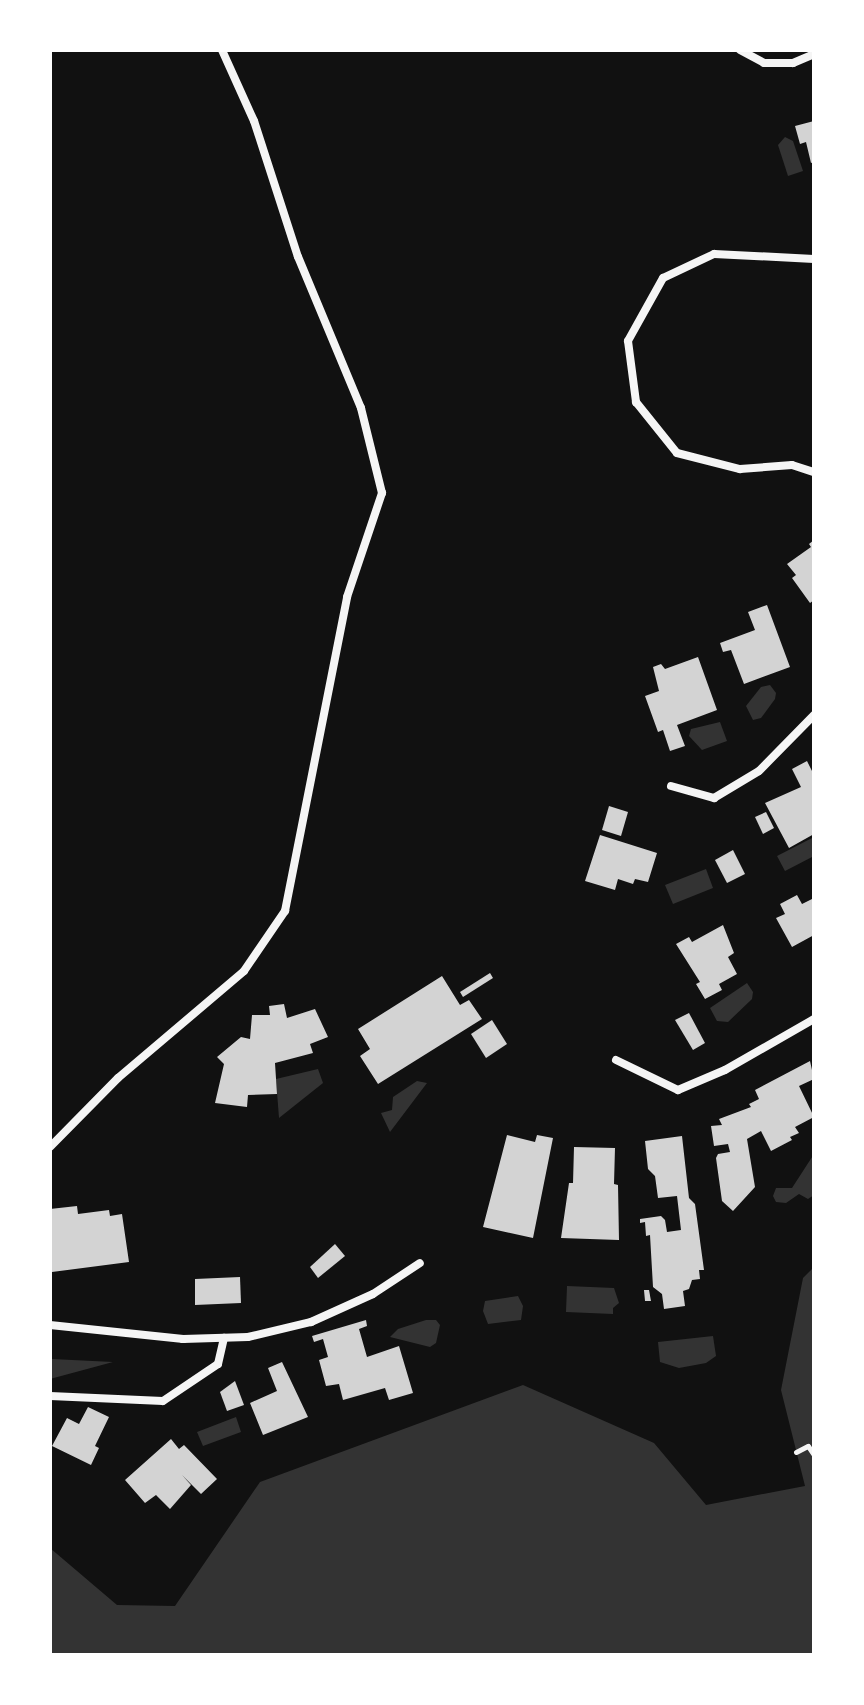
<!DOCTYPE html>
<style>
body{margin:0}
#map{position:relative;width:864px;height:1705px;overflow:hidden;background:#111;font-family:Commissioner,sans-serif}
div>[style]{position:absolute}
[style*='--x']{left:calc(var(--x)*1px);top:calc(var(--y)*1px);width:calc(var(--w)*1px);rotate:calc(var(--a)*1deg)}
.water>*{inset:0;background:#333}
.building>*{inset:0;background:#d3d3d3}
.path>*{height:5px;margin:-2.5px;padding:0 2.5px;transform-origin:2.5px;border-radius:2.5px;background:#f5f5f5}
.minor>*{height:8px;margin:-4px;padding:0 4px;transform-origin:4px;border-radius:4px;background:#f5f5f5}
span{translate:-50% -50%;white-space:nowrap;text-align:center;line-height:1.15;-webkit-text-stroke:6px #fff;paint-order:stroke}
.frame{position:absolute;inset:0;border:52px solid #fff;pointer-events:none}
</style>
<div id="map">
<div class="water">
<i style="clip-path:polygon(785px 137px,793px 141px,803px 171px,788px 176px,778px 145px)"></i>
<i style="clip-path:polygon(770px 685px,776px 693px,775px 699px,761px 718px,753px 720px,746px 706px,761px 687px)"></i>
<i style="clip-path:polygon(720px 722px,727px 741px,702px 750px,689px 736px,691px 729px)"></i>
<i style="clip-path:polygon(814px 837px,814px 856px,785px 871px,777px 856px)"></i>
<i style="clip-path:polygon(706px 869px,713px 888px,673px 904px,665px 885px)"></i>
<i style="clip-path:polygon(747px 983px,753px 992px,752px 999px,728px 1022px,717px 1021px,710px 1008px)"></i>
<i style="clip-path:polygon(318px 1069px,323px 1083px,279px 1118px,276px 1079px)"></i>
<i style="clip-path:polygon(417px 1081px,427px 1083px,390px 1132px,381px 1113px,392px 1110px,393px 1097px)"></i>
<i style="clip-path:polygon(814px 1154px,814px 1195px,808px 1199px,799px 1194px,786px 1203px,776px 1202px,773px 1196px,776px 1188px,792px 1188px)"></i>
<i style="clip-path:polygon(814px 1267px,814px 1655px,50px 1655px,50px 1548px,117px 1605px,175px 1606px,260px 1482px,523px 1385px,654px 1443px,706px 1505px,805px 1486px,781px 1390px,803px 1278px)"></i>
<i style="clip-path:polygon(567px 1286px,614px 1288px,619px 1303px,613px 1308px,613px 1314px,566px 1312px)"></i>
<i style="clip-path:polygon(518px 1296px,523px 1306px,521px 1320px,488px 1324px,483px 1311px,485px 1301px)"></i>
<i style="clip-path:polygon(426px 1320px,436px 1320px,440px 1325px,436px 1343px,430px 1347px,390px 1337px,398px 1329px)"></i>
<i style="clip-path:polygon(713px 1336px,716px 1356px,706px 1363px,679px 1368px,660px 1362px,658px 1342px)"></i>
<i style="clip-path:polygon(52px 1359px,113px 1362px,50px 1379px)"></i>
<i style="clip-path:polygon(236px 1417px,241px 1432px,203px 1446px,197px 1432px)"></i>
</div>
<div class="building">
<i style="clip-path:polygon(814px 121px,814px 162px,811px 163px,806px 142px,800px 144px,795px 126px)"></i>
<i style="clip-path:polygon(814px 540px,814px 600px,810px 603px,792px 578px,796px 575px,787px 564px,811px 547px,809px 544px)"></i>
<i style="clip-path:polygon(767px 605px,790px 667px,744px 684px,731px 650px,723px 652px,720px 643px,755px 630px,748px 612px)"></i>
<i style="clip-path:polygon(698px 657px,717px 710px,677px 725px,685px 746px,670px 751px,663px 730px,658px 732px,645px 696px,659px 691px,653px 667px,661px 664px,665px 669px)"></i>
<i style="clip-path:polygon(807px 761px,814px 775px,814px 834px,789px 848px,765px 803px,801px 787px,792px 769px)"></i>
<i style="clip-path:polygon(609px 806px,628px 812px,621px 836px,602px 830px)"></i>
<i style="clip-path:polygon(766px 812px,774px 828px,763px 834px,755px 817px)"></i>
<i style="clip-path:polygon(600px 835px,657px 853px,648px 882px,635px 879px,633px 884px,618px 879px,615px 890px,585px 881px)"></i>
<i style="clip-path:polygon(733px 850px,745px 874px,727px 883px,715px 860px)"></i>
<i style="clip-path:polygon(797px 895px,802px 904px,814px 898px,814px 935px,792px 947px,776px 918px,785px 914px,780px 904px)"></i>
<i style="clip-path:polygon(723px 925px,734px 953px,728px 957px,737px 974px,719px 984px,722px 990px,705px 999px,696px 984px,700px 982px,676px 944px,689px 937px,692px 942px)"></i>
<i style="clip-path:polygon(490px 973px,493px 978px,463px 997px,460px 992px)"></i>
<i style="clip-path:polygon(442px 976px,460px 1005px,469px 1000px,482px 1019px,378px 1084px,360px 1056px,370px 1049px,358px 1029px)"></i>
<i style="clip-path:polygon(284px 1004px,287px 1018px,315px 1009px,328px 1037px,310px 1044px,313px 1053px,275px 1063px,277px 1094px,248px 1095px,247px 1107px,215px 1103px,224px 1064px,217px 1057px,241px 1037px,250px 1039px,252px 1015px,270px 1015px,269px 1006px)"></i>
<i style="clip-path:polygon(689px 1013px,705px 1043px,693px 1050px,675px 1020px)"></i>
<i style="clip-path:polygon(492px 1020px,507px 1044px,486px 1058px,471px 1034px)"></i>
<i style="clip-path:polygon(810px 1061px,814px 1079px,799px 1086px,814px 1117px,795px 1127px,799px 1133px,790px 1137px,792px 1140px,771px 1151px,761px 1131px,747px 1139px,755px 1187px,733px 1211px,722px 1201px,716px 1158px,718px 1154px,730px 1152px,728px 1144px,714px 1146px,711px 1126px,722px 1125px,719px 1119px,751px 1107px,749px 1104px,759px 1099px,755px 1090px)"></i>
<i style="clip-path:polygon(507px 1135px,535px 1142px,537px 1135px,553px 1138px,533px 1238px,483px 1227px)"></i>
<i style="clip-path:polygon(682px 1136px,689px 1198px,695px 1204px,704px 1270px,699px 1270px,700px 1279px,692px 1280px,689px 1289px,683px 1291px,685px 1306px,664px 1309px,662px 1294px,653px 1287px,650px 1235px,646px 1236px,645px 1222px,640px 1223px,640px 1219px,661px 1216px,665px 1220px,667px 1232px,681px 1230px,677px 1196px,658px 1198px,655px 1176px,648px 1169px,645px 1141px)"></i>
<i style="clip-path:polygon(574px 1147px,615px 1148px,614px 1184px,618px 1185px,619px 1240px,561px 1238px,569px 1183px,573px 1183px)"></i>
<i style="clip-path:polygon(77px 1206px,78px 1214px,109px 1210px,110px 1216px,122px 1214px,129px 1262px,52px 1272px,50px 1209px)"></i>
<i style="clip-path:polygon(335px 1244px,345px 1256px,318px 1278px,310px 1267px)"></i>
<i style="clip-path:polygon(240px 1277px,241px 1303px,195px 1305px,195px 1279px)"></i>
<i style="clip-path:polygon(644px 1290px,649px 1290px,651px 1301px,645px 1301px)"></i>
<i style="clip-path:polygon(366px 1320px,367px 1326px,359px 1329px,367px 1357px,399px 1346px,413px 1393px,389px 1400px,385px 1388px,343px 1400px,339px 1384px,326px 1386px,319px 1360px,328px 1357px,323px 1339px,314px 1342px,312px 1336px)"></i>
<i style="clip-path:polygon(282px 1362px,308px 1417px,263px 1435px,250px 1403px,277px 1391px,268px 1368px)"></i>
<i style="clip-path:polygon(235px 1381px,244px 1405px,227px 1411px,220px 1392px)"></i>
<i style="clip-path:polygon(88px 1407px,109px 1417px,95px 1446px,99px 1448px,91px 1465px,52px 1446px,67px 1418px,79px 1424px)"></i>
<i style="clip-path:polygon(171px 1439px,179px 1449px,184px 1445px,217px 1479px,201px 1494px,182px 1475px,191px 1485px,170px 1509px,156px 1495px,145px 1503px,125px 1480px)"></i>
</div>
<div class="path">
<i style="--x:796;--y:1452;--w:13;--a:-27"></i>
<i style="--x:808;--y:1446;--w:11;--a:56"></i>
</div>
<div class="minor">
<i style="--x:740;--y:50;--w:27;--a:28"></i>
<i style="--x:764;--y:63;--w:29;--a:0"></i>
<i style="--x:793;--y:63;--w:23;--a:-23"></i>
<i style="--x:814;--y:259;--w:100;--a:-177.1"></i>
<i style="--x:714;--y:254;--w:56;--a:154.8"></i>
<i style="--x:663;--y:278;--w:72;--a:119.1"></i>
<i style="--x:628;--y:341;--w:62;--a:82.5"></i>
<i style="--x:636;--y:402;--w:65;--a:51.2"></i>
<i style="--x:677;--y:453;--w:65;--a:14.3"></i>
<i style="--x:740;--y:469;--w:52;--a:-4.4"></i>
<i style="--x:792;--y:465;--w:23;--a:18"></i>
<i style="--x:671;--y:786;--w:45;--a:15.6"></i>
<i style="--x:714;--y:798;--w:52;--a:-31"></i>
<i style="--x:759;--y:771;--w:78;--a:-45.5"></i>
<i style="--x:616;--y:1060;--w:69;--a:25.8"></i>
<i style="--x:678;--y:1090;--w:51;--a:-23.1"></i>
<i style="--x:725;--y:1070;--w:103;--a:-29.8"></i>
<i style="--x:50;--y:1147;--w:97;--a:-45.4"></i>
<i style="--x:118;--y:1078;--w:165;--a:-40.3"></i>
<i style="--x:244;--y:971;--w:73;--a:-55.7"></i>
<i style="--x:285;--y:911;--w:320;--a:-78.8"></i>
<i style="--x:347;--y:597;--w:110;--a:-71.4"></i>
<i style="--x:382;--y:493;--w:88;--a:-103.9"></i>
<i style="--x:361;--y:408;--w:164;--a:-112.6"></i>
<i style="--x:298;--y:257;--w:143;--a:-107.9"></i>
<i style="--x:254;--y:121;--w:78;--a:-114.3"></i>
<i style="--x:50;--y:1325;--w:134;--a:6"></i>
<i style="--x:183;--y:1339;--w:65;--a:-1.8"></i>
<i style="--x:248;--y:1337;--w:65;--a:-13.4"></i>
<i style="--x:311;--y:1322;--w:68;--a:-24.3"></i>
<i style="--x:373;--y:1294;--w:56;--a:-33.4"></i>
<i style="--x:50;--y:1396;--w:113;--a:2.5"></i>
<i style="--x:163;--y:1401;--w:66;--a:-33.9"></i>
<i style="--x:218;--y:1364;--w:27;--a:-77"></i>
</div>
<div class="frame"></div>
</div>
